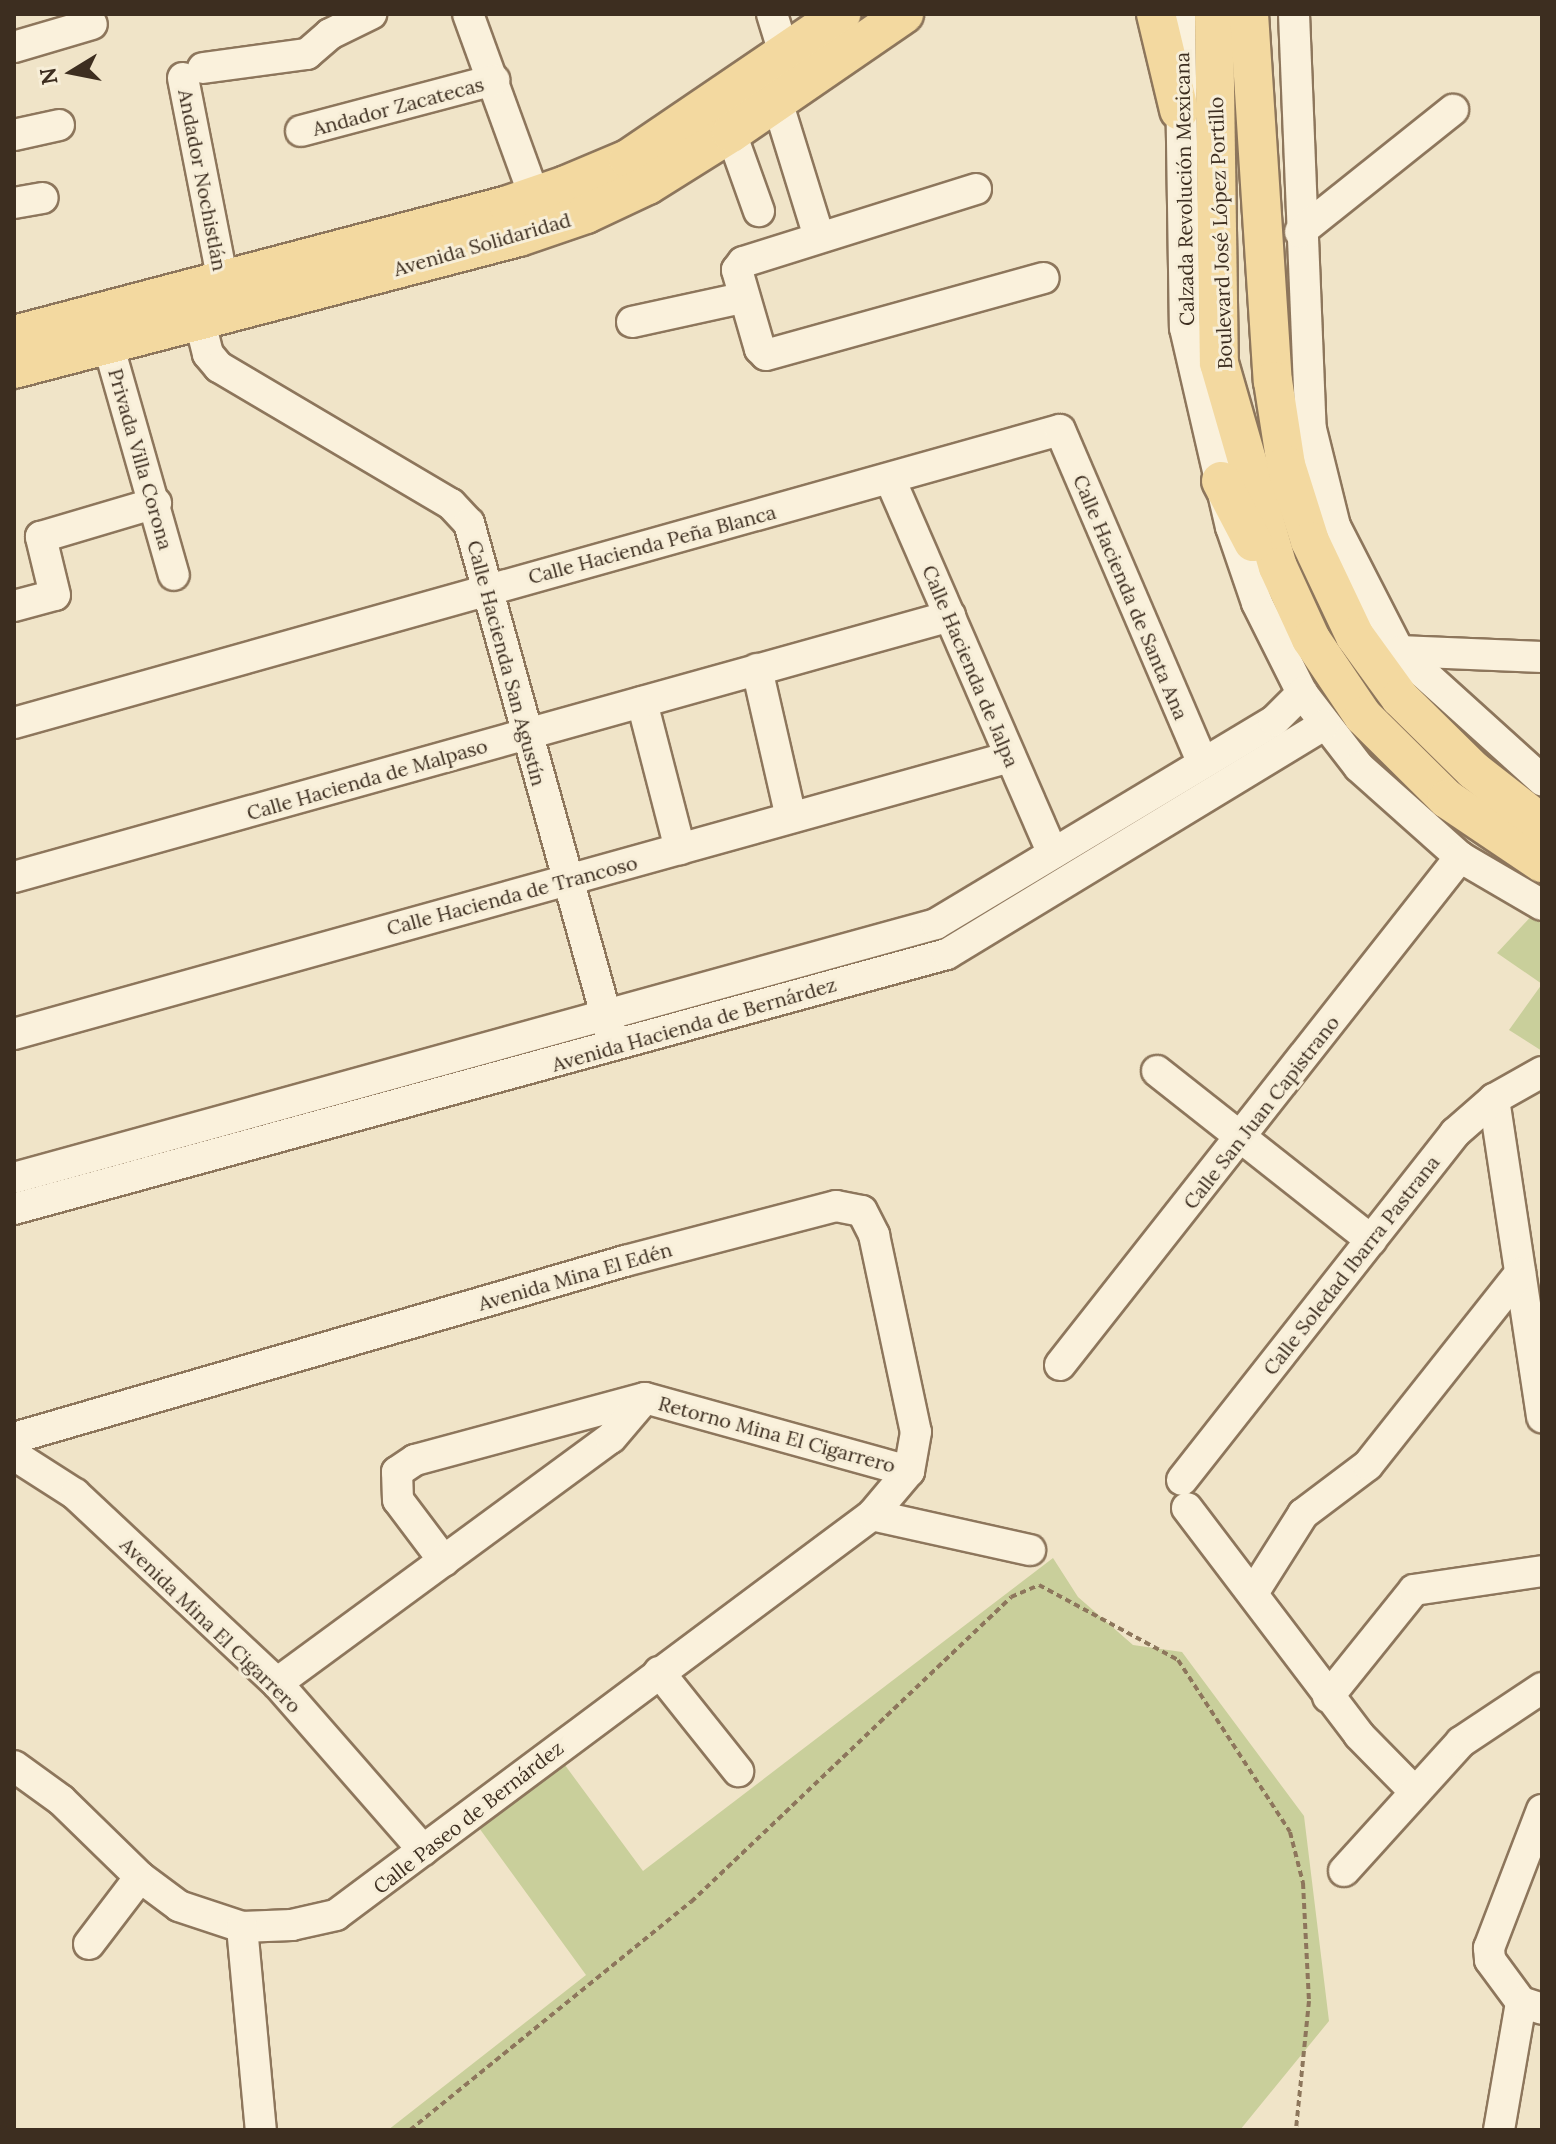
<!DOCTYPE html>
<meta charset="utf-8">
<style>
body{margin:0}
#map{position:relative;width:1556px;height:2144px;overflow:hidden;background:#f0e4c8;font-family:Lora,serif}
div>[style]{position:absolute}
[style*='--x']{left:calc(var(--x)*1px);top:calc(var(--y)*1px);width:calc(var(--w)*1px);rotate:calc(var(--a)*1deg)}
.green>*{inset:0;background:#c9cf9b}
.path>*{height:4px;margin-top:-2px;transform-origin:0;background:repeating-linear-gradient(90deg,#8d765c 0 6px,transparent 0 10px)}
.roads{filter:drop-shadow(2px 0 #8d765c) drop-shadow(-2px 0 #8d765c) drop-shadow(0 2px #8d765c) drop-shadow(0 -2px #8d765c)}
.minor>*{height:30px;margin:-15px;padding:0 15px;transform-origin:15px;border-radius:15px;background:#faf1dc}
.major>*{height:38px;margin:-19px;padding:0 19px;transform-origin:19px;border-radius:19px;background:#f3d9a0}
span{translate:-50% -50%;white-space:nowrap;text-align:center;line-height:1.15;-webkit-text-stroke:6px #f7eed8;paint-order:stroke}
.street-label{font-size:20px;color:#3d2e20}
.frame{position:absolute;inset:0;border:16px solid #3d2e20;pointer-events:none}
.north{position:absolute;left:32px;top:32px;width:80px;height:80px;-webkit-text-stroke:6px #f7eed8;paint-order:stroke;rotate:260deg;font-size:22px;font-weight:700;line-height:32px;text-align:center;color:#3d2e20}
.north::after{content:'';display:block;margin:auto;width:28px;height:36px;background:#3d2e20;clip-path:polygon(50% 0,100% 100%,50% 72%,0 100%)}
</style>
<div id="map">
<div class="green">
<i style="clip-path:polygon(1536px 911px,1542px 915px,1542px 1051px,1509px 1030px,1542px 984px,1497px 953px)"></i>
<i style="clip-path:polygon(1053px 1558px,1078px 1597px,1133px 1645px,1182px 1652px,1304px 1816px,1329px 2021px,1240px 2130px,388px 2130px,586px 1975px,474px 1821px,559px 1757px,643px 1871px)"></i>
</div>
<div class="path">
<i style="--x:410;--y:2130;--w:362;--a:-39.1"></i>
<i style="--x:691;--y:1902;--w:442;--a:-43.6"></i>
<i style="--x:1011;--y:1597;--w:30;--a:-23"></i>
<i style="--x:1039;--y:1585;--w:158;--a:28.3"></i>
<i style="--x:1178;--y:1660;--w:205;--a:56.9"></i>
<i style="--x:1290;--y:1832;--w:53;--a:75.7"></i>
<i style="--x:1303;--y:1883;--w:118;--a:87.1"></i>
<i style="--x:1309;--y:2001;--w:130;--a:95.8"></i>
</div>
<div class="roads">
<div class="minor">
<i style="--x:468;--y:14;--w:214;--a:70"></i>
<i style="--x:772;--y:14;--w:41;--a:72.9"></i>
<i style="--x:1180;--y:14;--w:314;--a:89.1"></i>
<i style="--x:1185;--y:328;--w:204;--a:77"></i>
<i style="--x:1231;--y:527;--w:80;--a:71.1"></i>
<i style="--x:1257;--y:603;--w:101;--a:63.4"></i>
<i style="--x:1302;--y:693;--w:93;--a:52.4"></i>
<i style="--x:1359;--y:767;--w:135;--a:41.7"></i>
<i style="--x:1460;--y:857;--w:95;--a:30.3"></i>
<i style="--x:1294;--y:14;--w:415;--a:87.7"></i>
<i style="--x:1311;--y:429;--w:100;--a:76.1"></i>
<i style="--x:1335;--y:526;--w:140;--a:62.9"></i>
<i style="--x:1399;--y:651;--w:193;--a:42.1"></i>
<i style="--x:14;--y:47;--w:81;--a:-16.4"></i>
<i style="--x:203;--y:68;--w:105;--a:-7.7"></i>
<i style="--x:307;--y:54;--w:30;--a:-41"></i>
<i style="--x:330;--y:34;--w:46;--a:-26"></i>
<i style="--x:183;--y:78;--w:207;--a:78.9"></i>
<i style="--x:767;--y:83;--w:17;--a:59"></i>
<i style="--x:776;--y:98;--w:142;--a:72.8"></i>
<i style="--x:301;--y:131;--w:200;--a:-14.8"></i>
<i style="--x:731;--y:133;--w:83;--a:70.3"></i>
<i style="--x:14;--y:135;--w:46;--a:-12.5"></i>
<i style="--x:976;--y:189;--w:244;--a:162.6"></i>
<i style="--x:743;--y:262;--w:10;--a:127"></i>
<i style="--x:737;--y:270;--w:82;--a:73.8"></i>
<i style="--x:760;--y:349;--w:8;--a:45"></i>
<i style="--x:766;--y:355;--w:288;--a:-15.5"></i>
<i style="--x:14;--y:203;--w:29;--a:-10"></i>
<i style="--x:1300;--y:232;--w:196;--a:-38.6"></i>
<i style="--x:199;--y:318;--w:37;--a:76"></i>
<i style="--x:208;--y:354;--w:17;--a:50"></i>
<i style="--x:219;--y:367;--w:269;--a:30.6"></i>
<i style="--x:451;--y:504;--w:26;--a:47"></i>
<i style="--x:469;--y:523;--w:534;--a:74.45"></i>
<i style="--x:632;--y:322;--w:113;--a:-12.3"></i>
<i style="--x:108;--y:344;--w:240;--a:74.1"></i>
<i style="--x:890;--y:479;--w:408;--a:66.5"></i>
<i style="--x:14;--y:606;--w:42;--a:-15"></i>
<i style="--x:55;--y:595;--w:60;--a:-103.6"></i>
<i style="--x:41;--y:537;--w:120;--a:-16.5"></i>
<i style="--x:1399;--y:651;--w:143;--a:2.4"></i>
<i style="--x:757;--y:669;--w:152;--a:77.1"></i>
<i style="--x:642;--y:702;--w:152;--a:75.5"></i>
<i style="--x:14;--y:723;--w:1086;--a:-15.65"></i>
<i style="--x:1060;--y:430;--w:362;--a:66.8"></i>
<i style="--x:14;--y:877;--w:972;--a:-15.58"></i>
<i style="--x:14;--y:1034;--w:1034;--a:-15.54"></i>
<i style="--x:1157;--y:1071;--w:273;--a:38.3"></i>
<i style="--x:1494;--y:1099;--w:322;--a:81.4"></i>
<i style="--x:14;--y:1178;--w:956;--a:-15.4"></i>
<i style="--x:936;--y:924;--w:394;--a:-31"></i>
<i style="--x:1274;--y:721;--w:40;--a:-45"></i>
<i style="--x:14;--y:1209;--w:967;--a:-15.29"></i>
<i style="--x:947;--y:954;--w:441;--a:-31.3"></i>
<i style="--x:1060;--y:1365;--w:647;--a:-51.78"></i>
<i style="--x:14;--y:1438;--w:636;--a:-16.16"></i>
<i style="--x:625;--y:1261;--w:218;--a:-14.6"></i>
<i style="--x:836;--y:1206;--w:26;--a:11"></i>
<i style="--x:862;--y:1211;--w:27;--a:63"></i>
<i style="--x:874;--y:1235;--w:201;--a:78"></i>
<i style="--x:916;--y:1432;--w:40;--a:100"></i>
<i style="--x:909;--y:1471;--w:57;--a:130.1"></i>
<i style="--x:872;--y:1515;--w:669;--a:143.27"></i>
<i style="--x:336;--y:1915;--w:45;--a:167.2"></i>
<i style="--x:292;--y:1925;--w:50;--a:177.7"></i>
<i style="--x:242;--y:1927;--w:66;--a:-161.6"></i>
<i style="--x:179;--y:1906;--w:49;--a:-143.4"></i>
<i style="--x:140;--y:1877;--w:110;--a:-135.7"></i>
<i style="--x:61;--y:1800;--w:58;--a:-144.1"></i>
<i style="--x:14;--y:1455;--w:72;--a:32.6"></i>
<i style="--x:75;--y:1494;--w:277;--a:43.1"></i>
<i style="--x:277;--y:1683;--w:222;--a:48.8"></i>
<i style="--x:1182;--y:1480;--w:442;--a:-51.8"></i>
<i style="--x:1455;--y:1133;--w:52;--a:-41.1"></i>
<i style="--x:1494;--y:1099;--w:55;--a:-29.4"></i>
<i style="--x:1187;--y:1508;--w:285;--a:52.8"></i>
<i style="--x:1359;--y:1735;--w:80;--a:45.5"></i>
<i style="--x:872;--y:1515;--w:162;--a:12.5"></i>
<i style="--x:444;--y:1561;--w:76;--a:-127"></i>
<i style="--x:398;--y:1500;--w:28;--a:-92"></i>
<i style="--x:397;--y:1472;--w:22;--a:-34"></i>
<i style="--x:415;--y:1460;--w:238;--a:-15.1"></i>
<i style="--x:645;--y:1398;--w:274;--a:15.5"></i>
<i style="--x:1255;--y:1590;--w:90;--a:-57.7"></i>
<i style="--x:1303;--y:1514;--w:81;--a:-37"></i>
<i style="--x:1368;--y:1465;--w:245;--a:-51.6"></i>
<i style="--x:659;--y:1672;--w:127;--a:51.4"></i>
<i style="--x:277;--y:1683;--w:414;--a:-36.3"></i>
<i style="--x:611;--y:1438;--w:52;--a:-49.6"></i>
<i style="--x:1328;--y:1697;--w:137;--a:-51.2"></i>
<i style="--x:1414;--y:1590;--w:129;--a:-8.4"></i>
<i style="--x:1542;--y:1810;--w:148;--a:111"></i>
<i style="--x:1489;--y:1948;--w:12;--a:85"></i>
<i style="--x:1490;--y:1960;--w:52;--a:53.6"></i>
<i style="--x:1521;--y:2002;--w:22;--a:18"></i>
<i style="--x:1344;--y:1871;--w:174;--a:-47.8"></i>
<i style="--x:1461;--y:1742;--w:97;--a:-33.7"></i>
<i style="--x:242;--y:1927;--w:204;--a:84.7"></i>
<i style="--x:89;--y:1944;--w:84;--a:-52.7"></i>
<i style="--x:1499;--y:2130;--w:130;--a:-80.2"></i>
</div>
<div class="major">
<i style="--x:1156;--y:14;--w:99;--a:76.5"></i>
<i style="--x:1214;--y:14;--w:349;--a:89.2"></i>
<i style="--x:1219;--y:363;--w:212;--a:73.9"></i>
<i style="--x:1278;--y:567;--w:79;--a:65.4"></i>
<i style="--x:1311;--y:639;--w:93;--a:56"></i>
<i style="--x:1363;--y:716;--w:118;--a:44.7"></i>
<i style="--x:1447;--y:799;--w:115;--a:34"></i>
<i style="--x:1249;--y:14;--w:368;--a:86.3"></i>
<i style="--x:1273;--y:381;--w:85;--a:81.2"></i>
<i style="--x:1286;--y:465;--w:80;--a:72.5"></i>
<i style="--x:1310;--y:541;--w:105;--a:64.7"></i>
<i style="--x:1355;--y:636;--w:77;--a:54"></i>
<i style="--x:1400;--y:698;--w:103;--a:44.6"></i>
<i style="--x:1473;--y:770;--w:88;--a:38"></i>
<i style="--x:14;--y:335;--w:511;--a:-14.74"></i>
<i style="--x:508;--y:205;--w:61;--a:-19"></i>
<i style="--x:566;--y:185;--w:67;--a:-22.8"></i>
<i style="--x:628;--y:159;--w:258;--a:-34.2"></i>
<i style="--x:14;--y:369;--w:522;--a:-14.65"></i>
<i style="--x:519;--y:237;--w:71;--a:-18.9"></i>
<i style="--x:586;--y:214;--w:68;--a:-25.1"></i>
<i style="--x:648;--y:185;--w:98;--a:-32.1"></i>
<i style="--x:731;--y:133;--w:210;--a:-34.5"></i>
<i style="--x:1221;--y:481;--w:69;--a:62.3"></i>
</div>
</div>
<div class="street-label">
<span style="left:398px;top:106px;rotate:-15deg">Andador Zacatecas</span>
<span style="left:203px;top:180px;rotate:79deg">Andador Nochistlán</span>
<span style="left:1184px;top:189px;rotate:-91deg">Calzada Revolución Mexicana</span>
<span style="left:1220px;top:233px;rotate:-92deg">Boulevard José López Portillo</span>
<span style="left:482px;top:244px;rotate:-16deg">Avenida Solidaridad</span>
<span style="left:141px;top:459px;rotate:74deg">Privada Villa Corona</span>
<span style="left:652px;top:544px;rotate:-15deg">Calle Hacienda Peña Blanca</span>
<span style="left:1131px;top:597px;rotate:67deg">Calle Hacienda de Santa Ana</span>
<span style="left:507px;top:663px;rotate:75deg">Calle Hacienda San Agustín</span>
<span style="left:971px;top:666px;rotate:67deg">Calle Hacienda de Jalpa</span>
<span style="left:367px;top:779px;rotate:-16deg">Calle Hacienda de Malpaso</span>
<span style="left:512px;top:895px;rotate:-15deg">Calle Hacienda de Trancoso</span>
<span style="left:694px;top:1024px;rotate:-16deg">Avenida Hacienda de Bernárdez</span>
<span style="left:1261px;top:1112px;rotate:-52deg">Calle San Juan Capistrano</span>
<span style="left:1351px;top:1265px;rotate:-52deg">Calle Soledad Ibarra Pastrana</span>
<span style="left:575px;top:1276px;rotate:-16deg">Avenida Mina El Edén</span>
<span style="left:777px;top:1434px;rotate:15deg">Retorno Mina El Cigarrero</span>
<span style="left:211px;top:1625px;rotate:44deg">Avenida Mina El Cigarrero</span>
<span style="left:468px;top:1817px;rotate:-38deg">Calle Paseo de Bernárdez</span>
</div>
<div class="frame"></div>
<div class="north">N</div>
</div>
